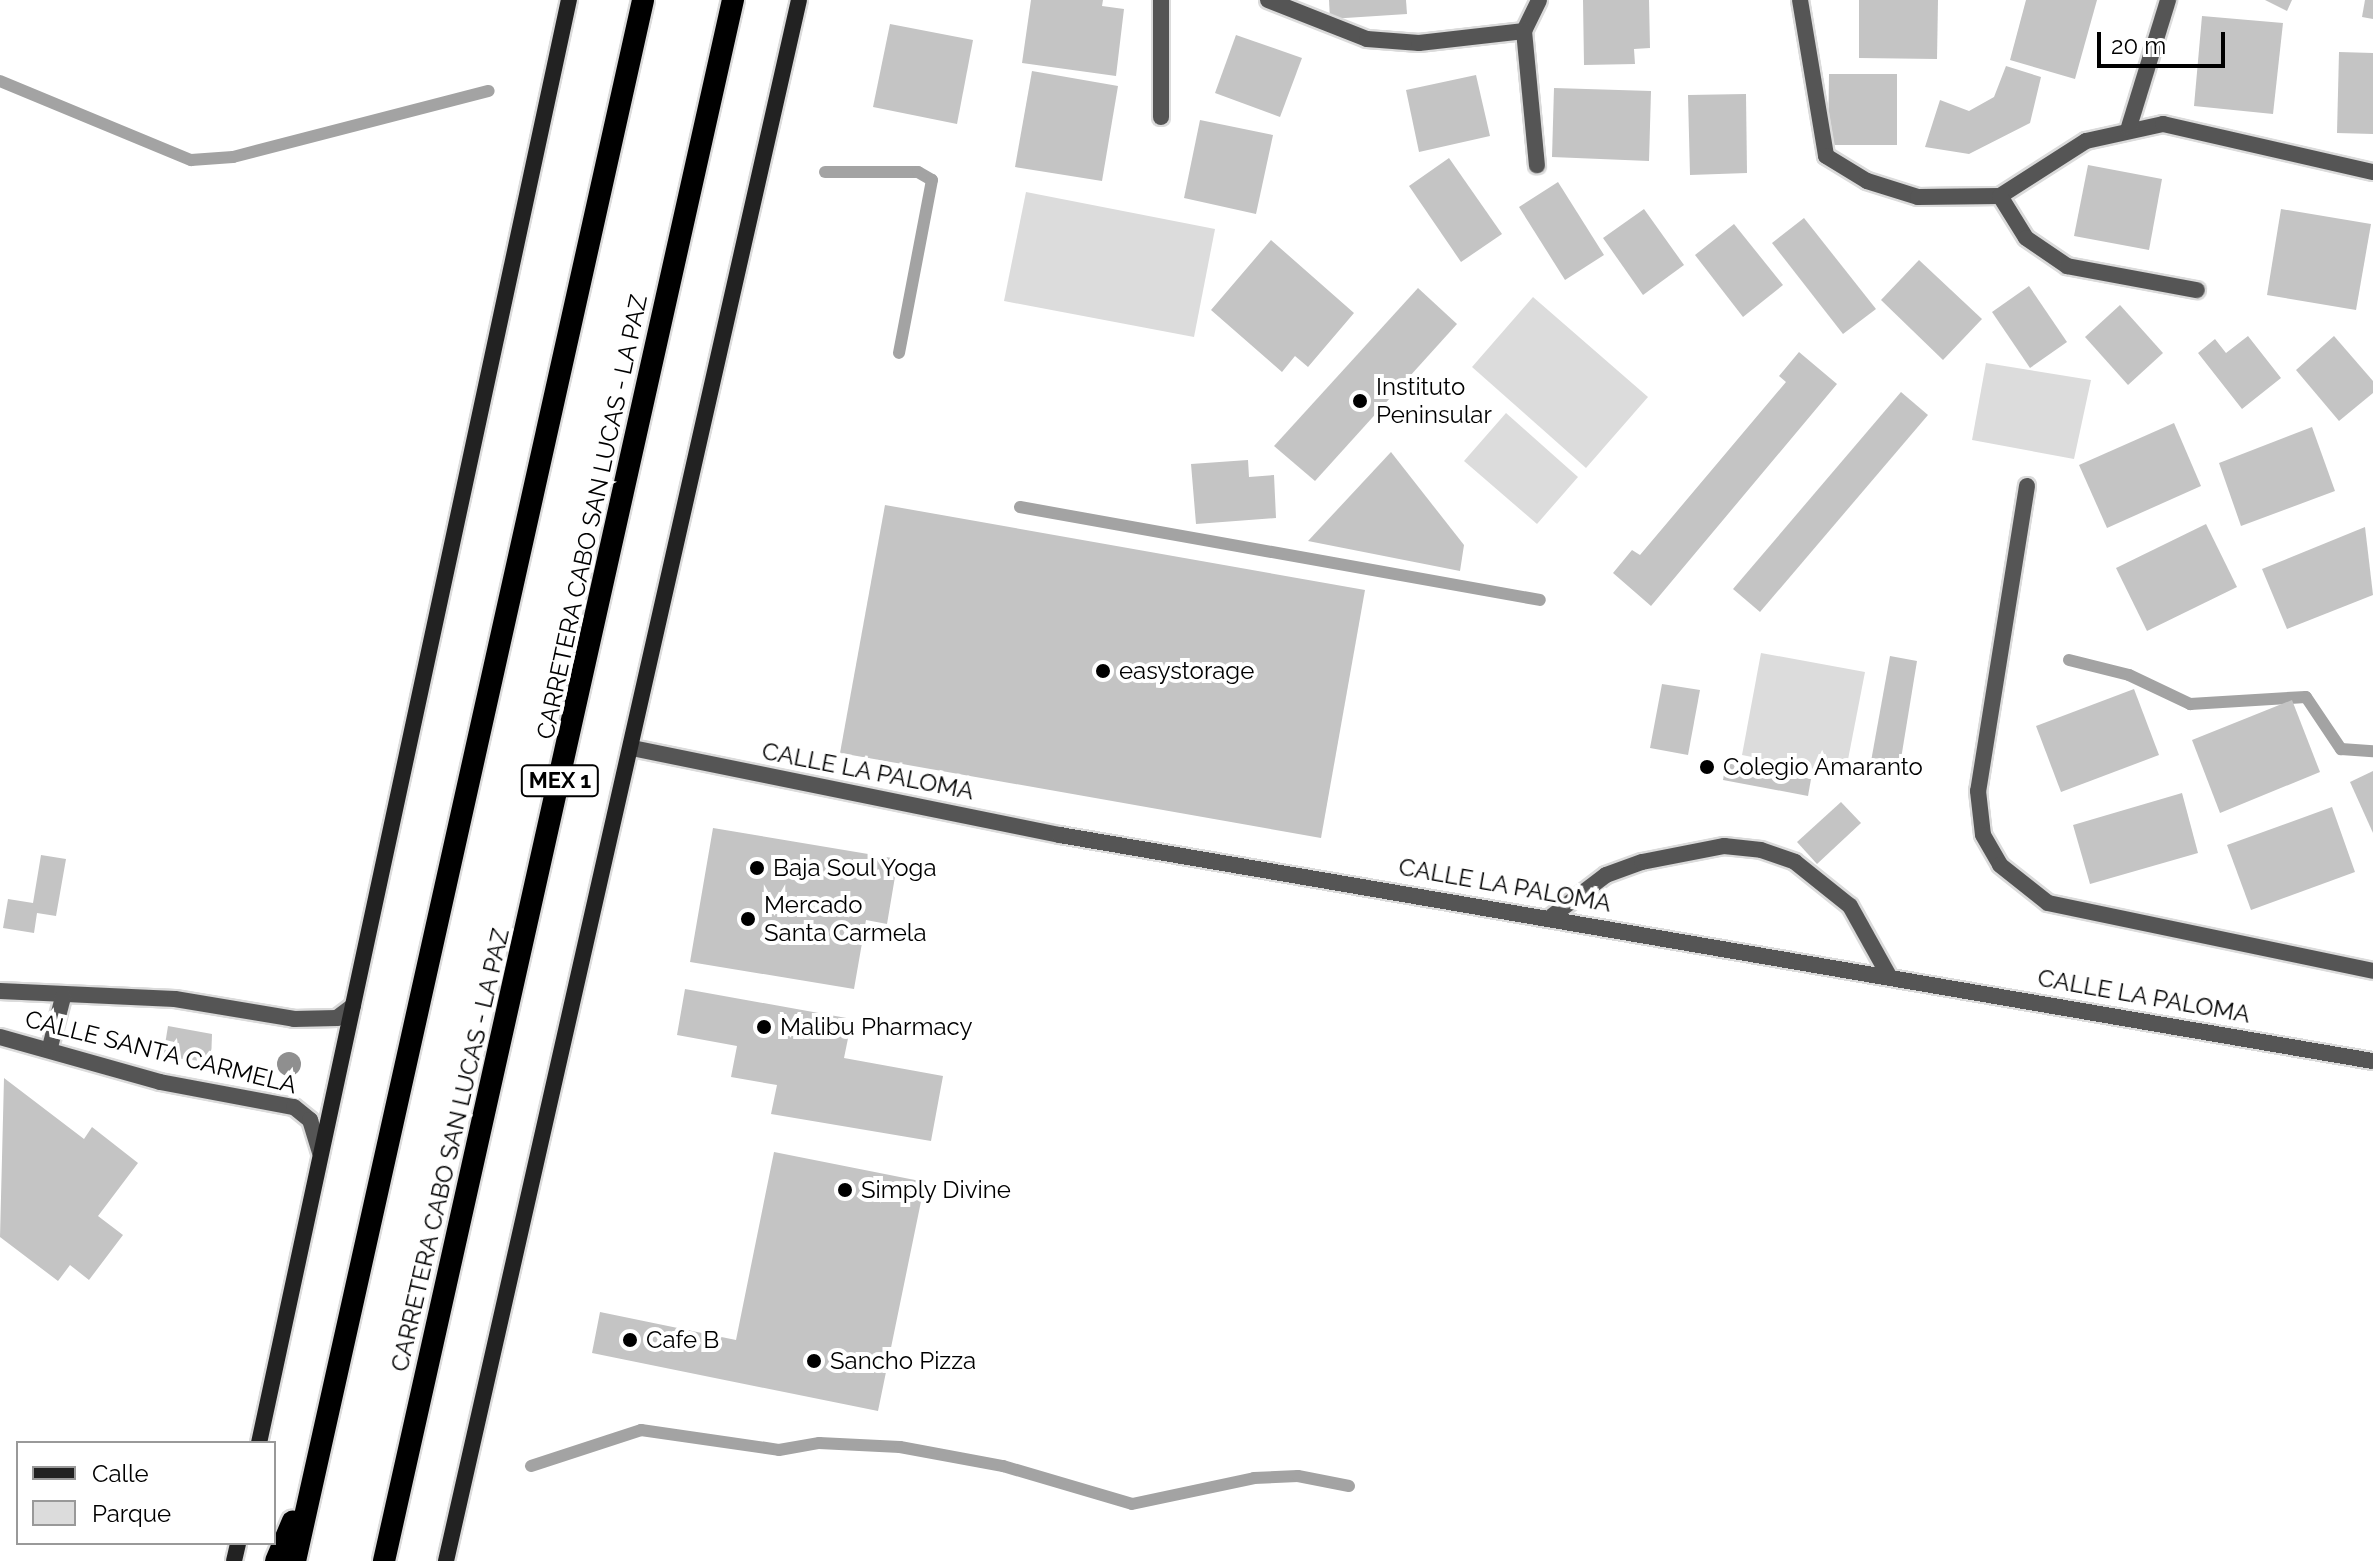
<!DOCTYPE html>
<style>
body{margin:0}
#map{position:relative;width:2373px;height:1561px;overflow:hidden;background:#fff;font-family:Raleway,sans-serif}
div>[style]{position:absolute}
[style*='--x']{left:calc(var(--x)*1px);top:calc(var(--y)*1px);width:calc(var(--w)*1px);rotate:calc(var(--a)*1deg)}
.green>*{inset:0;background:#dcdcdc}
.stream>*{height:12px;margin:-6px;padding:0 6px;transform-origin:6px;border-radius:6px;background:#a3a3a3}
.building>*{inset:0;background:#c4c4c4}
.roads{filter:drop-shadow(2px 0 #dbdbdb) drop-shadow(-2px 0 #dbdbdb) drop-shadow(0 2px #dbdbdb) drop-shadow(0 -2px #dbdbdb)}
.service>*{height:16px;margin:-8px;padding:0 8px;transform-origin:8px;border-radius:8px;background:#555}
.minor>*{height:16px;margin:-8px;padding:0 8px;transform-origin:8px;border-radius:8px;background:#555}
.secondary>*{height:16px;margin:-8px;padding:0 8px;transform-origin:8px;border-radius:8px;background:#222}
.trunk>*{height:22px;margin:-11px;padding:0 11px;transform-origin:11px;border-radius:11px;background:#000}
.trees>*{width:24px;height:24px;margin:-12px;border-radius:50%;background:#8f8f8f}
.dots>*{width:22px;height:22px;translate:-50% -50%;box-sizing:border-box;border:4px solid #fff;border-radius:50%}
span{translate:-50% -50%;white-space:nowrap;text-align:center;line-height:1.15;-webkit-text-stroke:8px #fff;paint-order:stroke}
.shield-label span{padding:2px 6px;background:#fff;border:2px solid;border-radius:6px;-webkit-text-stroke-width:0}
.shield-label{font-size:22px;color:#000;font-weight:700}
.poi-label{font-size:24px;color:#000}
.left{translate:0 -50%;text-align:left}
.street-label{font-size:24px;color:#000}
.legend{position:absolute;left:16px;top:1441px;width:260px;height:104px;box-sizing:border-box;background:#fff;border:2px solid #999;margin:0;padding:10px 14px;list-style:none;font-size:24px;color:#000}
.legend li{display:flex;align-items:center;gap:16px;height:40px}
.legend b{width:40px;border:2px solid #999}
.scale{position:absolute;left:2097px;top:32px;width:128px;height:36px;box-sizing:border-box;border:4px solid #000;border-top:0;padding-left:10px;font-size:24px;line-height:28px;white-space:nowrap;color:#000;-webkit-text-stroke:6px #fff;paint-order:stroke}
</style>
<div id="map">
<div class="green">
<i style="clip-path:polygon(1026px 192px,1215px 229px,1194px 337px,1004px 301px)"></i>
<i style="clip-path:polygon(1533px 297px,1648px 397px,1586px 468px,1472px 367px)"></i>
<i style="clip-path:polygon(1986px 363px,2091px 380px,2074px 459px,1972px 440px)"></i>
<i style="clip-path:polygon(1506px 413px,1578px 477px,1537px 524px,1464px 461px)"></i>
<i style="clip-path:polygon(1761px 653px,1865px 672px,1845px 775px,1742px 755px)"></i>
</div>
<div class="stream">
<i style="--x:0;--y:81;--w:207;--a:22.5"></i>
<i style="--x:191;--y:160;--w:42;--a:-4.1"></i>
<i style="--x:233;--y:157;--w:264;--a:-14.5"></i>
<i style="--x:825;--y:172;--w:93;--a:0"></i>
<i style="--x:918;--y:172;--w:16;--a:30"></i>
<i style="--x:932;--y:180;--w:176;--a:100.8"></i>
<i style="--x:1020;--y:507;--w:528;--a:10.14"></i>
<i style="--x:2069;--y:660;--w:62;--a:14"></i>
<i style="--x:2129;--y:675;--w:68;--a:25.4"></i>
<i style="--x:2190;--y:704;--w:116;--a:-3.5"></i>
<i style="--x:2306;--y:697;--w:63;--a:56.1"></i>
<i style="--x:2341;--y:749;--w:32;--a:4"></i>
<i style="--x:531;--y:1466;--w:116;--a:-18.1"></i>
<i style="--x:641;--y:1430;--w:139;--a:8.2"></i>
<i style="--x:779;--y:1450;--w:41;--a:-9.9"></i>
<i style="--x:819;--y:1443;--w:81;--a:2.8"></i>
<i style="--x:900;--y:1447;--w:105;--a:10.5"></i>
<i style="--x:1003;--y:1466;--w:134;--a:16.4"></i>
<i style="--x:1132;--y:1504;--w:125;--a:-12"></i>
<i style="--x:1254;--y:1478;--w:44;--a:-2.6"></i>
<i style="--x:1298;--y:1476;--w:52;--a:11.1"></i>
</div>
<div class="building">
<i style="clip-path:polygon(1031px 0,1103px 0,1102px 6px,1124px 9px,1116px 76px,1022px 63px)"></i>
<i style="clip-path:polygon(1329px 0,1406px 0,1407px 14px,1330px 19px)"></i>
<i style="clip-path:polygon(1583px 0,1649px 0,1650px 48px,1634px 49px,1635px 64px,1584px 65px)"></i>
<i style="clip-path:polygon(1859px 0,1938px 0,1937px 59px,1859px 58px)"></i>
<i style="clip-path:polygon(2026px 0,2097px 0,2075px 79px,2010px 60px)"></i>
<i style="clip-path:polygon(2265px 0,2292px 0,2287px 11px)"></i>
<i style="clip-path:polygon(2365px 0,2373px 0,2373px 19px,2362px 17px)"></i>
<i style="clip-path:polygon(2202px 16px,2283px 23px,2273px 114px,2194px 106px)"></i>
<i style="clip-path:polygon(890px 24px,973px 40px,957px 124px,873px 107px)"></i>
<i style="clip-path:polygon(1236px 35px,1302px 58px,1280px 117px,1215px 93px)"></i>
<i style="clip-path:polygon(2339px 52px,2373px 53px,2373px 134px,2337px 133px)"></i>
<i style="clip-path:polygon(2006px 66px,2041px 77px,2030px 123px,1969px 154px,1925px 147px,1940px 100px,1969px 111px,1994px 97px)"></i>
<i style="clip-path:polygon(1032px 71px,1118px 86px,1102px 181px,1015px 167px)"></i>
<i style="clip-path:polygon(1829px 74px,1897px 74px,1897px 145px,1828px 145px)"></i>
<i style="clip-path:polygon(1476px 75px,1490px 136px,1419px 152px,1406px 90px)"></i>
<i style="clip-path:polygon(1554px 88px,1651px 91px,1649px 161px,1552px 157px)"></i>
<i style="clip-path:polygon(1746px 94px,1747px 173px,1690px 175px,1688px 95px)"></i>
<i style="clip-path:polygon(1200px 120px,1273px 135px,1256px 214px,1184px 198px)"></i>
<i style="clip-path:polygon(1449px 158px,1502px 234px,1461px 262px,1409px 186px)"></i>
<i style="clip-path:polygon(2088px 165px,2162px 179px,2149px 250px,2074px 236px)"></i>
<i style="clip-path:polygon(1558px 182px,1604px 255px,1565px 280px,1519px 207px)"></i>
<i style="clip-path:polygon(1644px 209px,1684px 265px,1643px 295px,1603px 238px)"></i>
<i style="clip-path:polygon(2281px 209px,2371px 224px,2356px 310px,2267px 295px)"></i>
<i style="clip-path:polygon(1804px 218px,1876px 309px,1843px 334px,1772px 243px)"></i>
<i style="clip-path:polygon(1734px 224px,1783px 285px,1743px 317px,1695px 255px)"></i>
<i style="clip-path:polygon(1271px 240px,1354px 313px,1308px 367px,1295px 356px,1282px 372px,1211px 310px)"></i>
<i style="clip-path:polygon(1919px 260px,1982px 319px,1943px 360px,1881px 300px)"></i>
<i style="clip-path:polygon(2029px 286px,2067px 342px,2030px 368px,1992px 312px)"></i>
<i style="clip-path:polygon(1418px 288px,1457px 324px,1315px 481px,1274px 446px)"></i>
<i style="clip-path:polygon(2120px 305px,2163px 353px,2128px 385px,2085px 337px)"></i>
<i style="clip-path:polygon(2248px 336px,2281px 378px,2242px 409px,2198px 353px,2215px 339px,2226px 353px)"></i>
<i style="clip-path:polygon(2334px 336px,2373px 381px,2373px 393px,2339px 421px,2296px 370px)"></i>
<i style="clip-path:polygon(1799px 352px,1837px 384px,1651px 606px,1613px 573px,1632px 550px,1640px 555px,1786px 382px,1779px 376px)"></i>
<i style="clip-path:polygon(1901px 392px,1928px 415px,1760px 612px,1733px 589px)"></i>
<i style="clip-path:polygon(2174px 423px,2201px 486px,2107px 528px,2079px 465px)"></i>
<i style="clip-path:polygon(2312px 427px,2335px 491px,2241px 526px,2219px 463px)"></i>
<i style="clip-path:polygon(1391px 452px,1464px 545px,1460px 571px,1308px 541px)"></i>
<i style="clip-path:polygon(1248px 460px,1249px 477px,1274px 475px,1276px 518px,1196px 524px,1191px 464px)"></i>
<i style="clip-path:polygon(885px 505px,1365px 590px,1321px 838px,840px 753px)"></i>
<i style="clip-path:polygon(2206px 524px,2237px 587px,2147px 631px,2116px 568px)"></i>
<i style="clip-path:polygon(2365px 527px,2373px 595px,2287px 629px,2262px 569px)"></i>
<i style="clip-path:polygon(1890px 656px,1917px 661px,1899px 771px,1870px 767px)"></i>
<i style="clip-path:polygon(1662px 684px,1700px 690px,1688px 755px,1650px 748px)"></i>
<i style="clip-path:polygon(2134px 689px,2159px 755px,2061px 792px,2036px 726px)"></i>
<i style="clip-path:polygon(2292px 700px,2320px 772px,2220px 813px,2192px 740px)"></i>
<i style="clip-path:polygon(1726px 763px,1811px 779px,1808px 796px,1723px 780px)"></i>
<i style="clip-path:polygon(2373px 771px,2373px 833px,2350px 782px)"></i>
<i style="clip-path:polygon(2182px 793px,2198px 853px,2090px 884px,2073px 825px)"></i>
<i style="clip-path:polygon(1841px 802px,1861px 823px,1817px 864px,1797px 842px)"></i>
<i style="clip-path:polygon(2332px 807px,2355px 872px,2251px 910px,2227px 845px)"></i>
<i style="clip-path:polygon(713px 828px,898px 859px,887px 924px,866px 920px,854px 989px,690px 962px)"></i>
<i style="clip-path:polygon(41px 855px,66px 859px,56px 916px,37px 913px,34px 933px,3px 928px,8px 899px,33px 903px)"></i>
<i style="clip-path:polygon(685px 989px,852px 1019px,844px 1058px,943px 1076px,931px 1141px,771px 1114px,777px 1085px,731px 1077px,737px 1046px,677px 1035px)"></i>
<i style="clip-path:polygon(168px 1026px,212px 1034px,211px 1062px,163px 1057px)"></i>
<i style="clip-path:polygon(4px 1078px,84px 1139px,92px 1127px,138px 1163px,98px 1216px,123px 1235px,89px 1280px,70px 1265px,58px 1281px,0 1237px)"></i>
<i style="clip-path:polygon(774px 1152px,925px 1182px,878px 1411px,592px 1353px,600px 1312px,736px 1340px)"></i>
</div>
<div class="roads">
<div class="service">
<i style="--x:1552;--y:916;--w:68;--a:-37.2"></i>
<i style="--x:1606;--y:875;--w:38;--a:-20"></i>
<i style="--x:1642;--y:862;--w:84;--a:-11"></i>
<i style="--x:1724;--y:846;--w:37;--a:6"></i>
<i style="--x:1761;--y:850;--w:36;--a:19"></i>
<i style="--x:1795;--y:862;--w:70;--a:38.7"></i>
<i style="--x:1850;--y:906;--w:80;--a:60.9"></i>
</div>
<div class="minor">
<i style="--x:1268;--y:0;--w:106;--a:21.5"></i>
<i style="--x:1367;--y:39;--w:52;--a:4.4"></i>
<i style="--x:1419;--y:43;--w:106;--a:-6.5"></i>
<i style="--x:1524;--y:31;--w:34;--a:-64"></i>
<i style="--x:1800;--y:0;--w:158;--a:80.5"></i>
<i style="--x:1826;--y:156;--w:48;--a:31.4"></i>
<i style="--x:1867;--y:181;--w:53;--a:17.4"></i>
<i style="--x:1918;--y:197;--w:82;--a:-0.7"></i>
<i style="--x:2000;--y:196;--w:102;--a:-32.6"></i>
<i style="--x:2086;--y:141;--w:79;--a:-12.4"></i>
<i style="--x:2163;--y:124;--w:215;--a:12.9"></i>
<i style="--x:1524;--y:31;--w:135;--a:84.5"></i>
<i style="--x:1161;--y:117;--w:117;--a:-90"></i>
<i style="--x:2129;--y:127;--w:133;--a:-72.9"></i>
<i style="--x:2000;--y:196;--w:49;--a:58.2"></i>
<i style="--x:2026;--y:238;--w:50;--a:34.3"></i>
<i style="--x:2067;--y:266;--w:132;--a:10.5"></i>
<i style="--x:2027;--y:486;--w:309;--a:99.1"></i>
<i style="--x:1978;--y:791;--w:44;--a:83.5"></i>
<i style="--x:1983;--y:835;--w:34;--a:60"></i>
<i style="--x:2000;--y:865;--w:61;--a:38.4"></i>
<i style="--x:2048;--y:903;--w:332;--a:11.8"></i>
<i style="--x:632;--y:748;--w:437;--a:11.5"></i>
<i style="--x:1060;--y:835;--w:1332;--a:9.77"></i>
<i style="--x:0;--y:991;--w:175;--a:2.6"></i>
<i style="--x:175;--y:999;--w:121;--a:9.5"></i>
<i style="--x:294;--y:1019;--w:43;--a:-1.3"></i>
<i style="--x:337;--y:1018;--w:20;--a:-37"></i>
<i style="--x:0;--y:1037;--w:166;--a:15.7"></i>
<i style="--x:160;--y:1082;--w:136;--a:10.6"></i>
<i style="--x:294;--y:1107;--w:21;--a:39"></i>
<i style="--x:310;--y:1120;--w:34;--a:73"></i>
<i style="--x:50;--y:1047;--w:52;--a:-75.4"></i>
</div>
<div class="secondary">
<i style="--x:259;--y:1443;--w:1476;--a:-77.88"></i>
<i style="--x:234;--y:1561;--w:18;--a:-77"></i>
<i style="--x:446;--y:1561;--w:1600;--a:-77.26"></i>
</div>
<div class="trunk">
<i style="--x:276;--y:1561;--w:43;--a:-67"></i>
<i style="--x:295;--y:1561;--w:1599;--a:-77.43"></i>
<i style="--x:384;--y:1561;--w:1600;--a:-77.4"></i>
</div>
</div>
<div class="trees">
<i style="left:289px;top:1064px"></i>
</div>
<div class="dots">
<i style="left:1360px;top:401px;background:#000"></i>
<i style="left:1103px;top:671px;background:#000"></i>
<i style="left:1707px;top:767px;background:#000"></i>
<i style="left:757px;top:868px;background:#000"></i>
<i style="left:748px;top:919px;background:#000"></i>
<i style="left:764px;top:1027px;background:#000"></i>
<i style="left:845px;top:1190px;background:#000"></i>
<i style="left:630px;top:1340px;background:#000"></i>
<i style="left:814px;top:1361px;background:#000"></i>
</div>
<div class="shield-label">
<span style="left:560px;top:781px">MEX 1</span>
</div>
<div class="poi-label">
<span class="left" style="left:1376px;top:401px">Instituto<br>Peninsular</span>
<span class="left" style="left:1119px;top:671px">easystorage</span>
<span class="left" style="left:1723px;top:767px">Colegio Amaranto</span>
<span class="left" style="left:773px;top:868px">Baja Soul Yoga</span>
<span class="left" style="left:764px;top:919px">Mercado<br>Santa Carmela</span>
<span class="left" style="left:780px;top:1027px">Malibu Pharmacy</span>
<span class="left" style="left:861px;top:1190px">Simply Divine</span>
<span class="left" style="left:646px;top:1340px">Cafe B</span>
<span class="left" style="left:830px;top:1361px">Sancho Pizza</span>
</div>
<div class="street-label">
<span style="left:592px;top:517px;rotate:-78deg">CARRETERA CABO SAN LUCAS - LA PAZ</span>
<span style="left:868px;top:771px;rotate:11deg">CALLE LA PALOMA</span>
<span style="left:1505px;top:885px;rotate:10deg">CALLE LA PALOMA</span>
<span style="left:2144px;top:996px;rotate:10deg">CALLE LA PALOMA</span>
<span style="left:161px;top:1052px;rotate:14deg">CALLE SANTA CARMELA</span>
<span style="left:450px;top:1150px;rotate:-77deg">CARRETERA CABO SAN LUCAS - LA PAZ</span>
</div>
<ul class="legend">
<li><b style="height:10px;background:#222"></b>Calle</li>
<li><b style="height:22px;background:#dcdcdc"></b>Parque</li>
</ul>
<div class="scale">20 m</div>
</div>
